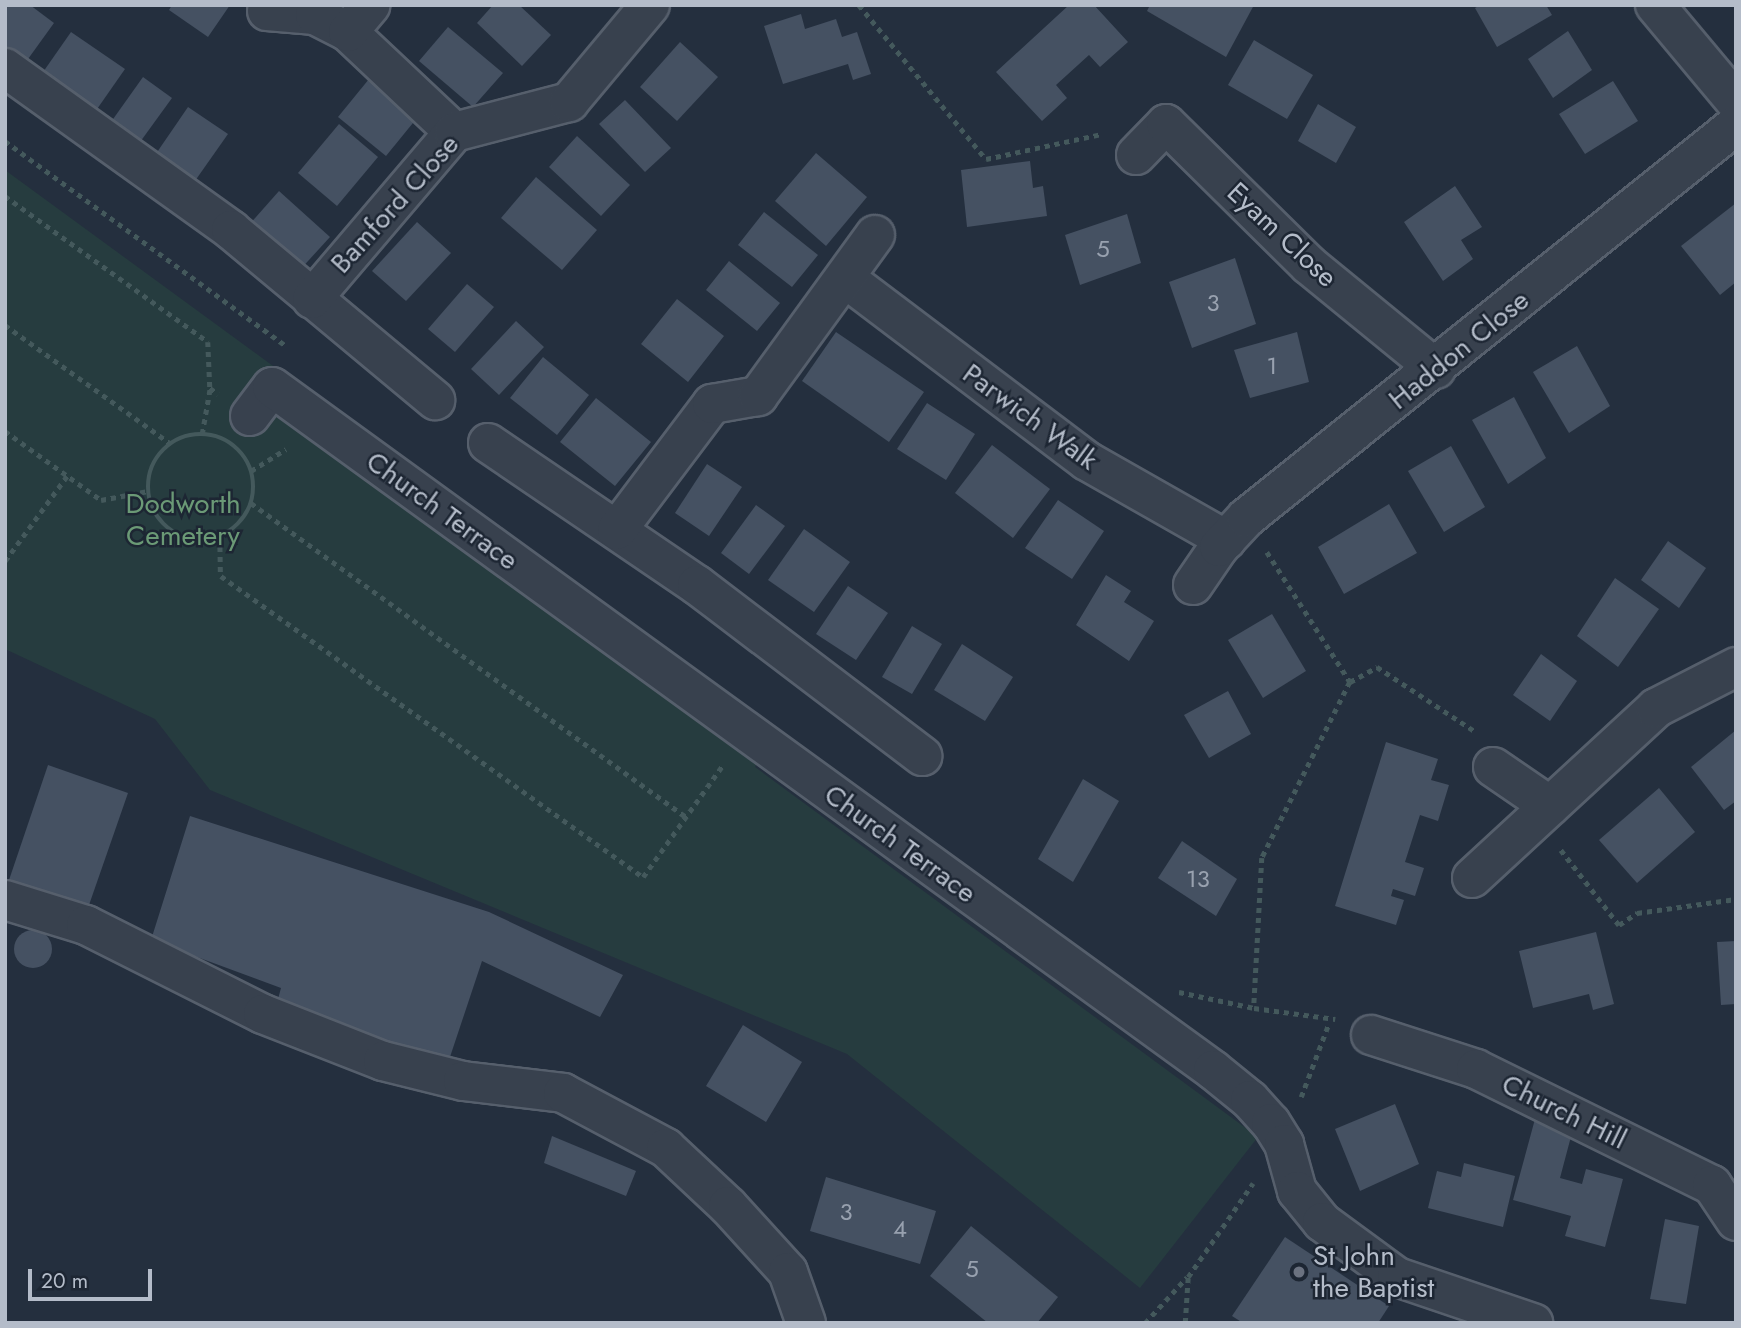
<!DOCTYPE html>
<style>
body{margin:0}
#map{position:relative;width:1741px;height:1328px;overflow:hidden;background:#242f3e;font-family:Jost,sans-serif}
div>[style]{position:absolute}
[style*='--x']{left:calc(var(--x)*1px);top:calc(var(--y)*1px);width:calc(var(--w)*1px);rotate:calc(var(--a)*1deg)}
.green>*{inset:0;background:#263c3f}
.building>*{inset:0;background:#455162}
.round{border-radius:50%}
.path>*{height:4.5px;margin-top:-2.25px;transform-origin:0;background:repeating-linear-gradient(90deg,#44595c 0 5px,transparent 0 10px)}
.path>.ring{margin:-2.25px;padding:0;box-sizing:content-box;background:none;border:4.5px solid #44595c;border-radius:50%}
.roads{filter:drop-shadow(2px 0 #565f6c) drop-shadow(-2px 0 #565f6c) drop-shadow(0 2px #565f6c) drop-shadow(0 -2px #565f6c)}
.minor>*{height:38px;margin:-19px;padding:0 19px;transform-origin:19px;border-radius:19px;background:#38414e}
.dots>*{width:19px;height:19px;translate:-50% -50%;box-sizing:border-box;border:4px solid #1d2633;border-radius:50%}
span{translate:-50% -50%;white-space:nowrap;text-align:center;line-height:1.15;-webkit-text-stroke:5px #1d2633;paint-order:stroke}
.number-label{font-size:24px;color:#98a1af}
.number-label span{-webkit-text-stroke-width:0}
.street-label{font-size:28px;color:#b4bcc9}
.park-label{font-size:28px;color:#6b9a76}
.poi-label{font-size:28px;color:#b4bcc9}
.left{translate:0 -50%;text-align:left}
.frame{position:absolute;inset:0;border:7px solid #b4bcc9;pointer-events:none}
.scale{position:absolute;left:28px;top:1269px;width:124px;height:32px;box-sizing:border-box;border:4px solid #b4bcc9;border-top:0;padding-left:9px;font-size:21px;line-height:24px;white-space:nowrap;color:#b4bcc9;-webkit-text-stroke:5px #1d2633;paint-order:stroke}
</style>
<div id="map">
<div class="green">
<i style="clip-path:polygon(5px 170px,775px 733px,755px 767px,1258px 1137px,1140px 1288px,847px 1054px,210px 790px,155px 719px,5px 649px)"></i>
</div>
<div class="building">
<i style="clip-path:polygon(5px 5px,30px 5px,54px 23px,23px 66px,5px 53px)"></i>
<i style="clip-path:polygon(172px 5px,230px 5px,208px 37px,169px 10px)"></i>
<i style="clip-path:polygon(493px 5px,519px 5px,551px 35px,522px 66px,477px 23px)"></i>
<i style="clip-path:polygon(1069px 5px,1094px 5px,1128px 42px,1100px 67px,1089px 55px,1056px 85px,1067px 98px,1042px 121px,996px 72px)"></i>
<i style="clip-path:polygon(1150px 5px,1254px 5px,1226px 57px,1147px 11px)"></i>
<i style="clip-path:polygon(1480px 5px,1546px 5px,1552px 15px,1497px 47px,1475px 8px)"></i>
<i style="clip-path:polygon(801px 14px,805px 29px,836px 19px,842px 37px,857px 32px,871px 74px,853px 80px,848px 64px,783px 84px,764px 26px)"></i>
<i style="clip-path:polygon(448px 27px,503px 73px,473px 107px,419px 61px)"></i>
<i style="clip-path:polygon(1568px 31px,1592px 70px,1553px 98px,1528px 59px)"></i>
<i style="clip-path:polygon(71px 32px,125px 69px,95px 112px,41px 75px)"></i>
<i style="clip-path:polygon(1254px 40px,1313px 75px,1287px 119px,1228px 85px)"></i>
<i style="clip-path:polygon(680px 42px,718px 77px,677px 121px,640px 87px)"></i>
<i style="clip-path:polygon(143px 77px,172px 98px,135px 149px,106px 129px)"></i>
<i style="clip-path:polygon(369px 79px,417px 118px,386px 156px,338px 117px)"></i>
<i style="clip-path:polygon(1613px 81px,1638px 121px,1585px 154px,1559px 114px)"></i>
<i style="clip-path:polygon(625px 100px,671px 148px,645px 172px,599px 124px)"></i>
<i style="clip-path:polygon(1318px 104px,1356px 127px,1336px 163px,1298px 141px)"></i>
<i style="clip-path:polygon(188px 107px,228px 134px,190px 188px,151px 161px)"></i>
<i style="clip-path:polygon(339px 124px,378px 157px,337px 206px,298px 173px)"></i>
<i style="clip-path:polygon(577px 136px,630px 185px,601px 216px,549px 167px)"></i>
<i style="clip-path:polygon(816px 153px,867px 197px,826px 246px,775px 201px)"></i>
<i style="clip-path:polygon(1030px 161px,1033px 188px,1043px 186px,1047px 216px,967px 227px,961px 170px)"></i>
<i style="clip-path:polygon(536px 177px,597px 230px,562px 270px,501px 218px)"></i>
<i style="clip-path:polygon(1455px 186px,1482px 227px,1461px 240px,1473px 259px,1443px 281px,1404px 222px)"></i>
<i style="clip-path:polygon(279px 191px,330px 237px,298px 272px,247px 227px)"></i>
<i style="clip-path:polygon(1736px 203px,1736px 282px,1720px 295px,1681px 246px)"></i>
<i style="clip-path:polygon(764px 212px,818px 255px,792px 287px,738px 245px)"></i>
<i style="clip-path:polygon(1127px 214px,1141px 263px,1080px 285px,1065px 235px)"></i>
<i style="clip-path:polygon(417px 222px,451px 253px,406px 301px,372px 271px)"></i>
<i style="clip-path:polygon(1235px 258px,1256px 324px,1192px 348px,1169px 282px)"></i>
<i style="clip-path:polygon(729px 261px,780px 303px,757px 331px,706px 290px)"></i>
<i style="clip-path:polygon(467px 284px,494px 307px,455px 352px,428px 329px)"></i>
<i style="clip-path:polygon(677px 299px,724px 336px,688px 382px,641px 344px)"></i>
<i style="clip-path:polygon(516px 321px,544px 347px,499px 395px,471px 369px)"></i>
<i style="clip-path:polygon(836px 332px,924px 392px,889px 442px,802px 381px)"></i>
<i style="clip-path:polygon(1297px 332px,1309px 382px,1250px 398px,1234px 350px)"></i>
<i style="clip-path:polygon(1577px 346px,1610px 406px,1569px 433px,1533px 372px)"></i>
<i style="clip-path:polygon(543px 357px,589px 395px,557px 435px,510px 398px)"></i>
<i style="clip-path:polygon(1514px 397px,1546px 458px,1508px 484px,1472px 420px)"></i>
<i style="clip-path:polygon(596px 398px,651px 442px,615px 486px,560px 442px)"></i>
<i style="clip-path:polygon(927px 403px,975px 434px,946px 480px,897px 449px)"></i>
<i style="clip-path:polygon(992px 445px,1050px 489px,1013px 538px,955px 493px)"></i>
<i style="clip-path:polygon(1451px 446px,1485px 507px,1444px 532px,1408px 471px)"></i>
<i style="clip-path:polygon(707px 464px,742px 487px,709px 536px,675px 513px)"></i>
<i style="clip-path:polygon(1058px 500px,1104px 531px,1072px 579px,1025px 548px)"></i>
<i style="clip-path:polygon(1389px 504px,1417px 553px,1344px 594px,1318px 547px)"></i>
<i style="clip-path:polygon(756px 505px,785px 526px,749px 574px,721px 553px)"></i>
<i style="clip-path:polygon(804px 529px,850px 562px,814px 612px,768px 580px)"></i>
<i style="clip-path:polygon(1668px 541px,1706px 568px,1679px 608px,1641px 580px)"></i>
<i style="clip-path:polygon(1106px 575px,1131px 591px,1124px 602px,1154px 621px,1129px 661px,1076px 625px)"></i>
<i style="clip-path:polygon(1615px 578px,1659px 609px,1618px 667px,1577px 636px)"></i>
<i style="clip-path:polygon(848px 586px,888px 613px,856px 660px,816px 634px)"></i>
<i style="clip-path:polygon(1272px 614px,1306px 671px,1263px 698px,1228px 640px)"></i>
<i style="clip-path:polygon(912px 626px,942px 644px,912px 694px,882px 677px)"></i>
<i style="clip-path:polygon(962px 644px,1013px 677px,985px 721px,934px 690px)"></i>
<i style="clip-path:polygon(1541px 654px,1577px 681px,1550px 721px,1513px 695px)"></i>
<i style="clip-path:polygon(1228px 691px,1251px 734px,1209px 758px,1184px 715px)"></i>
<i style="clip-path:polygon(1736px 730px,1736px 801px,1724px 810px,1691px 767px)"></i>
<i style="clip-path:polygon(1386px 742px,1438px 759px,1431px 780px,1449px 785px,1438px 821px,1420px 815px,1405px 862px,1424px 868px,1415px 896px,1393px 889px,1391px 896px,1404px 900px,1396px 925px,1335px 906px)"></i>
<i style="clip-path:polygon(48px 765px,128px 793px,89px 905px,9px 880px)"></i>
<i style="clip-path:polygon(1083px 779px,1119px 801px,1073px 882px,1038px 859px)"></i>
<i style="clip-path:polygon(1659px 788px,1695px 832px,1637px 883px,1599px 840px)"></i>
<i style="clip-path:polygon(190px 816px,489px 912px,623px 975px,600px 1017px,482px 961px,446px 1069px,275px 1010px,281px 988px,151px 940px)"></i>
<i style="clip-path:polygon(1182px 841px,1237px 879px,1216px 916px,1158px 878px)"></i>
<i class="round" style="left:14px;top:930px;width:38px;height:38px"></i>
<i style="clip-path:polygon(1596px 932px,1614px 1004px,1593px 1010px,1589px 994px,1533px 1008px,1519px 951px)"></i>
<i style="clip-path:polygon(1736px 941px,1736px 1004px,1721px 1005px,1717px 942px)"></i>
<i style="clip-path:polygon(743px 1025px,802px 1062px,766px 1122px,706px 1086px)"></i>
<i style="clip-path:polygon(1395px 1104px,1419px 1164px,1360px 1191px,1335px 1129px)"></i>
<i style="clip-path:polygon(1535px 1119px,1573px 1129px,1560px 1178px,1582px 1184px,1586px 1169px,1623px 1179px,1605px 1247px,1565px 1236px,1571px 1216px,1513px 1200px)"></i>
<i style="clip-path:polygon(552px 1136px,636px 1171px,626px 1196px,544px 1163px)"></i>
<i style="clip-path:polygon(1464px 1163px,1515px 1176px,1503px 1227px,1428px 1208px,1437px 1171px,1461px 1177px)"></i>
<i style="clip-path:polygon(826px 1177px,936px 1211px,920px 1264px,810px 1231px)"></i>
<i style="clip-path:polygon(1665px 1219px,1699px 1226px,1686px 1304px,1650px 1299px)"></i>
<i style="clip-path:polygon(971px 1226px,1058px 1297px,1037px 1323px,988px 1323px,930px 1276px)"></i>
<i style="clip-path:polygon(1285px 1237px,1389px 1306px,1378px 1323px,1243px 1323px,1232px 1316px)"></i>
</div>
<div class="path">
<i style="--x:859;--y:5;--w:200;--a:50.5"></i>
<i style="--x:986;--y:159;--w:119;--a:-12.2"></i>
<i style="--x:5;--y:141;--w:349;--a:36.1"></i>
<i style="--x:5;--y:196;--w:250;--a:35.7"></i>
<i style="--x:208;--y:342;--w:46;--a:87.5"></i>
<i style="--x:210;--y:388;--w:10;--a:37"></i>
<i style="--x:5;--y:325;--w:204;--a:35.6"></i>
<i style="--x:5;--y:431;--w:118;--a:35.7"></i>
<i style="--x:101;--y:500;--w:48;--a:-10.8"></i>
<i style="--x:202;--y:434;--w:47;--a:-80.1"></i>
<i class="ring" style="left:148px;top:434px;width:101.5px;height:101.5px"></i>
<i style="--x:251;--y:471;--w:41;--a:-32.2"></i>
<i style="--x:251;--y:503;--w:536;--a:35.82"></i>
<i style="--x:220;--y:537;--w:39;--a:89"></i>
<i style="--x:221;--y:576;--w:518;--a:35.5"></i>
<i style="--x:643;--y:877;--w:138;--a:-54.5"></i>
<i style="--x:1267;--y:552;--w:154;--a:57.4"></i>
<i style="--x:1350;--y:682;--w:197;--a:116.6"></i>
<i style="--x:1262;--y:858;--w:150;--a:93.1"></i>
<i style="--x:1254;--y:1008;--w:82;--a:7.7"></i>
<i style="--x:5;--y:561;--w:105;--a:-53.9"></i>
<i style="--x:1350;--y:682;--w:31;--a:-29"></i>
<i style="--x:1377;--y:667;--w:118;--a:33.3"></i>
<i style="--x:1561;--y:850;--w:95;--a:52.3"></i>
<i style="--x:1619;--y:925;--w:22;--a:-34"></i>
<i style="--x:1637;--y:913;--w:100;--a:-8"></i>
<i style="--x:1179;--y:992;--w:77;--a:12"></i>
<i style="--x:1301;--y:1097;--w:79;--a:-69.3"></i>
<i style="--x:1145;--y:1323;--w:62;--a:-47.6"></i>
<i style="--x:1185;--y:1323;--w:46;--a:-86.3"></i>
<i style="--x:1188;--y:1277;--w:114;--a:-55.3"></i>
</div>
<div class="roads">
<div class="minor">
<i style="--x:1655;--y:5;--w:126;--a:50.1"></i>
<i style="--x:267;--y:11;--w:48;--a:4.8"></i>
<i style="--x:315;--y:15;--w:37;--a:27"></i>
<i style="--x:348;--y:32;--w:146;--a:43.3"></i>
<i style="--x:348;--y:32;--w:35;--a:-50"></i>
<i style="--x:5;--y:68;--w:278;--a:35.6"></i>
<i style="--x:231;--y:230;--w:266;--a:39.8"></i>
<i style="--x:1136;--y:155;--w:43;--a:-45.9"></i>
<i style="--x:1166;--y:124;--w:201;--a:44.6"></i>
<i style="--x:1309;--y:265;--w:164;--a:39.3"></i>
<i style="--x:845;--y:278;--w:303;--a:37.1"></i>
<i style="--x:1087;--y:461;--w:160;--a:29.6"></i>
<i style="--x:312;--y:299;--w:219;--a:-49.6"></i>
<i style="--x:454;--y:132;--w:119;--a:-14.6"></i>
<i style="--x:569;--y:102;--w:126;--a:-50.1"></i>
<i style="--x:250;--y:416;--w:36;--a:-53"></i>
<i style="--x:272;--y:387;--w:1163;--a:35.97"></i>
<i style="--x:1213;--y:1070;--w:48;--a:39"></i>
<i style="--x:1250;--y:1100;--w:31;--a:48"></i>
<i style="--x:1271;--y:1123;--w:25;--a:58"></i>
<i style="--x:1284;--y:1144;--w:49;--a:74.5"></i>
<i style="--x:1297;--y:1191;--w:40;--a:51"></i>
<i style="--x:1322;--y:1222;--w:93;--a:36.3"></i>
<i style="--x:1397;--y:1277;--w:144;--a:18.7"></i>
<i style="--x:488;--y:443;--w:253;--a:34.2"></i>
<i style="--x:697;--y:585;--w:283;--a:37.2"></i>
<i style="--x:617;--y:530;--w:158;--a:-53"></i>
<i style="--x:712;--y:404;--w:47;--a:-9.9"></i>
<i style="--x:758;--y:396;--w:199;--a:-54"></i>
<i style="--x:1193;--y:585;--w:46;--a:-55.6"></i>
<i style="--x:1219;--y:547;--w:40;--a:-47"></i>
<i style="--x:1246;--y:518;--w:628;--a:-38.73"></i>
<i style="--x:1493;--y:767;--w:69;--a:34.4"></i>
<i style="--x:1472;--y:878;--w:251;--a:-42.7"></i>
<i style="--x:1656;--y:708;--w:90;--a:-27.1"></i>
<i style="--x:5;--y:900;--w:85;--a:17.2"></i>
<i style="--x:86;--y:925;--w:198;--a:26.7"></i>
<i style="--x:263;--y:1014;--w:129;--a:21.4"></i>
<i style="--x:383;--y:1061;--w:82;--a:14"></i>
<i style="--x:463;--y:1081;--w:101;--a:6.8"></i>
<i style="--x:563;--y:1093;--w:117;--a:28.1"></i>
<i style="--x:666;--y:1148;--w:85;--a:43.1"></i>
<i style="--x:728;--y:1206;--w:89;--a:47.7"></i>
<i style="--x:788;--y:1272;--w:54;--a:70.6"></i>
<i style="--x:1371;--y:1035;--w:110;--a:17.9"></i>
<i style="--x:1476;--y:1069;--w:263;--a:26.2"></i>
<i style="--x:1712;--y:1185;--w:43;--a:56.3"></i>
</div>
</div>
<div class="dots">
<i style="left:1299px;top:1272px;background:#6b7280"></i>
</div>
<div class="number-label">
<span style="left:1103px;top:249px">5</span>
<span style="left:1213px;top:303px">3</span>
<span style="left:1272px;top:366px">1</span>
<span style="left:1198px;top:879px">13</span>
<span style="left:846px;top:1212px">3</span>
<span style="left:900px;top:1229px">4</span>
<span style="left:972px;top:1269px">5</span>
</div>
<div class="street-label">
<span style="left:395px;top:204px;rotate:-48deg">Bamford Close</span>
<span style="left:1282px;top:235px;rotate:43deg">Eyam Close</span>
<span style="left:1459px;top:350px;rotate:-39deg">Haddon Close</span>
<span style="left:1030px;top:417px;rotate:36deg">Parwich Walk</span>
<span style="left:442px;top:511px;rotate:36deg">Church Terrace</span>
<span style="left:900px;top:844px;rotate:36deg">Church Terrace</span>
<span style="left:1564px;top:1112px;rotate:26deg">Church Hill</span>
</div>
<div class="park-label">
<span style="left:183px;top:520px">Dodworth<br>Cemetery</span>
</div>
<div class="poi-label">
<span class="left" style="left:1313px;top:1272px">St John<br>the Baptist</span>
</div>
<div class="frame"></div>
<div class="scale">20 m</div>
</div>
